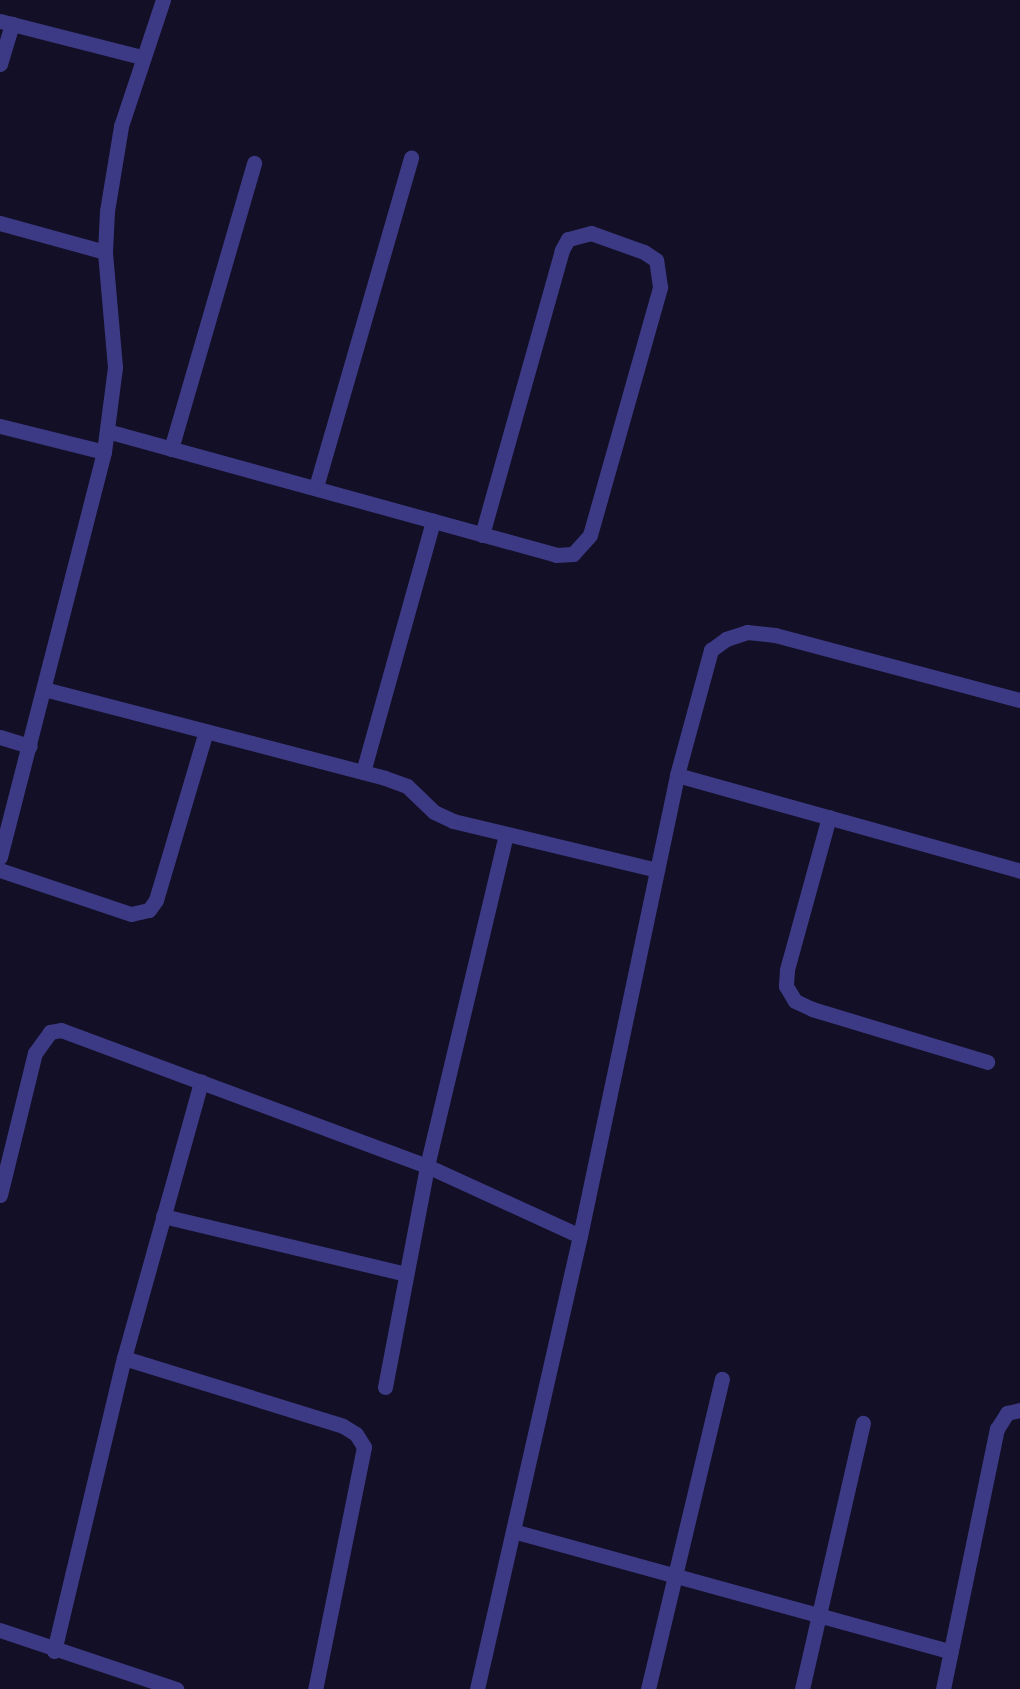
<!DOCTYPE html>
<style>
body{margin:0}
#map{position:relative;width:1020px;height:1689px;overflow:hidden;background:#130f26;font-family:Commissioner,sans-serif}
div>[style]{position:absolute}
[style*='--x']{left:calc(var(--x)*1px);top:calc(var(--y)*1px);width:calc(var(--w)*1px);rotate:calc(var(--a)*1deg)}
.street>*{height:15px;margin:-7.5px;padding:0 7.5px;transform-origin:7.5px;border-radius:7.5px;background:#3d3a85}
span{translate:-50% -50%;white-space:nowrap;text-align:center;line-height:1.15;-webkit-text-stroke:6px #130f26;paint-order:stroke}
</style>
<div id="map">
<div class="street">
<i style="--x:0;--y:21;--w:146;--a:14.3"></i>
<i style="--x:0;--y:64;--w:42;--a:-73.3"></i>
<i style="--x:0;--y:223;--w:109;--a:15.4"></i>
<i style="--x:0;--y:426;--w:107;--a:14"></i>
<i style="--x:107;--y:431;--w:466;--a:15.4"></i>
<i style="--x:556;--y:555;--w:17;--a:-3"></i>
<i style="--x:573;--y:554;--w:25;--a:-48"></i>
<i style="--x:590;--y:535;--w:258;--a:-74.2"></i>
<i style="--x:660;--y:287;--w:27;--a:-98"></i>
<i style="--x:656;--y:260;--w:14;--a:-146"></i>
<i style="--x:644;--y:252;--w:56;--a:-160.3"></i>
<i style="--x:591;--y:233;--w:24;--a:165"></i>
<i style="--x:568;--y:239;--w:13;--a:119"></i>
<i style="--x:562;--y:250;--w:296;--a:105.7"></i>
<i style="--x:171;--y:449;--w:298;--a:-73.8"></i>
<i style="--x:316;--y:487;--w:343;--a:-73.9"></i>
<i style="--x:44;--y:689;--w:352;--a:14.6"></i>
<i style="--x:385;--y:778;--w:23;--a:20"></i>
<i style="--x:407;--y:786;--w:37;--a:44"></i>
<i style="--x:434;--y:812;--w:21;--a:25"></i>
<i style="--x:453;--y:821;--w:210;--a:13.5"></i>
<i style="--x:0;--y:737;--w:31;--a:17"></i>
<i style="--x:363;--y:772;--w:261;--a:-74.4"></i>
<i style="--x:677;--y:775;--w:356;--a:15.6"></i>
<i style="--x:829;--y:817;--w:159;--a:105.4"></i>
<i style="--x:787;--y:970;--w:16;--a:94"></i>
<i style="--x:786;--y:986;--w:17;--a:59"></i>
<i style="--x:795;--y:1001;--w:19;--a:25"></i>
<i style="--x:812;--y:1009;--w:183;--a:16.8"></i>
<i style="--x:0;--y:857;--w:418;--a:-75.6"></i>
<i style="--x:104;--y:452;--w:86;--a:-82.6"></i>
<i style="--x:115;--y:367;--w:115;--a:-95"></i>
<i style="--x:105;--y:252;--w:41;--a:-87.2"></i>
<i style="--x:107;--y:211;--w:86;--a:-80.6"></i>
<i style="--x:121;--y:126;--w:133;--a:-71.6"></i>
<i style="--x:0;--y:870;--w:138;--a:18.6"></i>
<i style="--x:131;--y:914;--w:18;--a:-13"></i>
<i style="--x:149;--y:910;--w:12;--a:-55"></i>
<i style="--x:156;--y:900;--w:176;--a:-73.5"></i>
<i style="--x:0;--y:1195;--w:146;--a:-76.2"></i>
<i style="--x:35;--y:1053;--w:26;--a:-54"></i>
<i style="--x:50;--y:1032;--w:11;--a:-10"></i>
<i style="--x:61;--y:1030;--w:149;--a:20.4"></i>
<i style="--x:163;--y:1216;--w:250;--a:13.4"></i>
<i style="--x:124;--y:1358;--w:229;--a:17.2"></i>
<i style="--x:343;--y:1426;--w:15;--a:32"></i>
<i style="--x:356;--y:1434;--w:15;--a:58"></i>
<i style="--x:364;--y:1447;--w:247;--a:101.4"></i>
<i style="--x:385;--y:1387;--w:225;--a:-79.2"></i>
<i style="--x:427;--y:1166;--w:341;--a:-76.6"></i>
<i style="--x:513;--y:1531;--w:454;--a:15.4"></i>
<i style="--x:0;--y:1630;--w:186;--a:18.5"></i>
<i style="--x:54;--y:1651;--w:301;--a:-76.6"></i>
<i style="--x:124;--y:1358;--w:287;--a:-74.4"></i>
<i style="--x:201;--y:1082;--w:241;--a:20.4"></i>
<i style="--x:427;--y:1166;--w:168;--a:24.6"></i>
<i style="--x:477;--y:1689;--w:465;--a:-77.2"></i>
<i style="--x:580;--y:1236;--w:471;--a:-78.1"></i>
<i style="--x:677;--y:775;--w:130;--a:-74.8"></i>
<i style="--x:711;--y:650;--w:19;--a:-36"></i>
<i style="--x:726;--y:639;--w:22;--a:-18"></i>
<i style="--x:747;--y:632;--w:28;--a:6"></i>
<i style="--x:775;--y:635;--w:253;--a:14.9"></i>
<i style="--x:648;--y:1689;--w:319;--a:-76.6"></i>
<i style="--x:802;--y:1689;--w:273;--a:-77.1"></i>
<i style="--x:943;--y:1689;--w:266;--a:-78.3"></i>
<i style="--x:997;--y:1429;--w:19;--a:-58"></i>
<i style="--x:1007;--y:1413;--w:13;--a:-13"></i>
</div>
</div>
